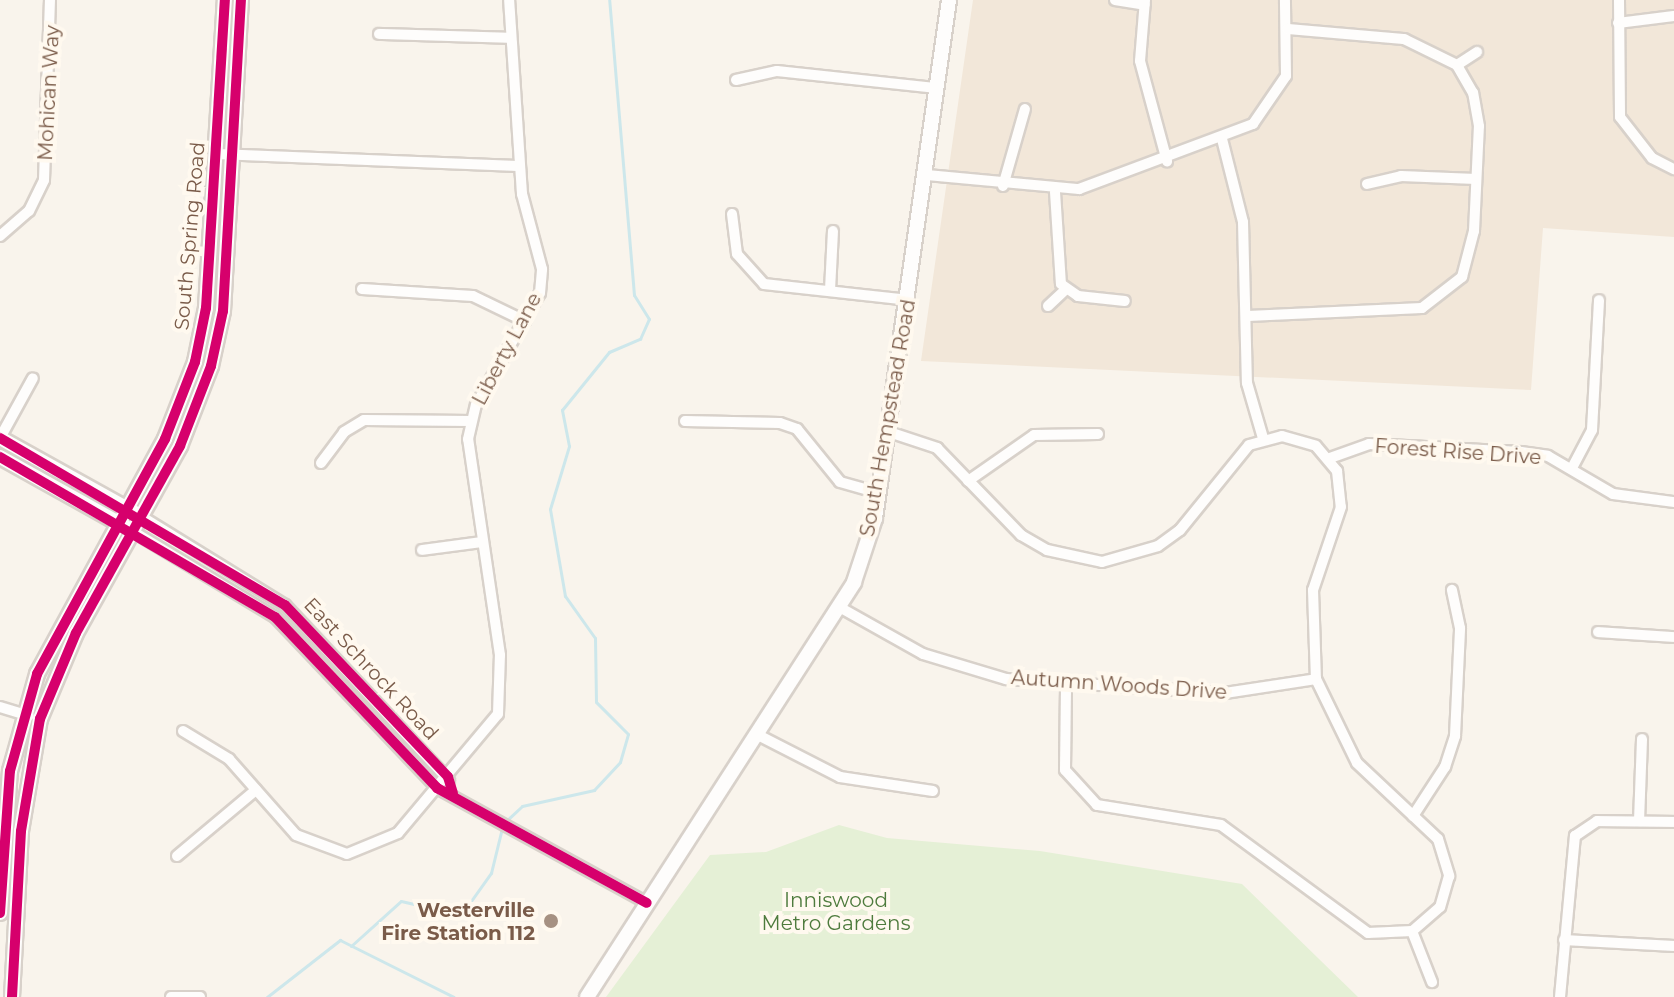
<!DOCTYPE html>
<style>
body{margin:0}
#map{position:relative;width:1674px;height:997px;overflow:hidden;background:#f9f4ec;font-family:Montserrat,sans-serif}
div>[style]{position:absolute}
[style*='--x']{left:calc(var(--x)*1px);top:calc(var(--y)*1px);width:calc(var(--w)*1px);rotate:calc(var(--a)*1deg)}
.residential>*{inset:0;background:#f2e7d9}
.green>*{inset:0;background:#e5f0d6}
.stream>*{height:3px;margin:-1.5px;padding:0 1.5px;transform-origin:1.5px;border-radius:1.5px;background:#cde7eb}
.roads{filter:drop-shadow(2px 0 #d8d1ca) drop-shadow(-2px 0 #d8d1ca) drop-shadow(0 2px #d8d1ca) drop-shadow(0 -2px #d8d1ca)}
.street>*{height:10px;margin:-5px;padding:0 5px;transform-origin:5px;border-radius:5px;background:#fefdfc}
.secondary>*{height:14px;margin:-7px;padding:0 7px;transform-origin:7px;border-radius:7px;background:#fefdfc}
.cycleway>*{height:10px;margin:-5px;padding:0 5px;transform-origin:5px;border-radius:5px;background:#d6006c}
.dots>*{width:22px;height:22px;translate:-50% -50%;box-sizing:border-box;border:4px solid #fff9ef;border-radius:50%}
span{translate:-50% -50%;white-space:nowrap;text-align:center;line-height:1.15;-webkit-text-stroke:8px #fff9ef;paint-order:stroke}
.street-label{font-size:20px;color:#7a5b49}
.park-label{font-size:20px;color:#4e7b3d}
.poi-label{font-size:20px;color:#7a5b49;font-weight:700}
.right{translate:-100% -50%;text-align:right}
</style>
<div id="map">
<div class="residential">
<i style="clip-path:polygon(973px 0,1674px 0,1674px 237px,1543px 228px,1531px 390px,921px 361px)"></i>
</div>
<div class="green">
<i style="clip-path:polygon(839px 825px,887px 838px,1040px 851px,1242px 884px,1358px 997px,606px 997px,710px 855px,766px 852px)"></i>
</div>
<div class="stream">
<i style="--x:506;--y:821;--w:22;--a:-43"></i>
<i style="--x:522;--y:806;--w:74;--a:-12.5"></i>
<i style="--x:594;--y:790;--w:38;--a:-47"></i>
<i style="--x:620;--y:762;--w:29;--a:-74"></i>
<i style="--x:628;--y:734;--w:45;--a:-135"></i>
<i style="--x:596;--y:702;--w:64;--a:-90.9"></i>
<i style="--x:595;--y:638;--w:52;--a:-125.5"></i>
<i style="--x:565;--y:596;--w:88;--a:-99.8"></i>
<i style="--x:550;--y:509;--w:66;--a:-73.2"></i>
<i style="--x:569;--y:446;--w:37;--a:-101"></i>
<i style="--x:562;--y:410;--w:75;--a:-51"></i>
<i style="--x:609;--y:352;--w:34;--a:-23"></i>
<i style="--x:640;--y:339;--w:22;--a:-66"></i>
<i style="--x:649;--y:319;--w:28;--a:-122"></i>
<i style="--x:634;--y:295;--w:296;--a:-94.8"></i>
<i style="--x:351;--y:946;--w:67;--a:-42"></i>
<i style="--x:401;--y:901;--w:62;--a:13.1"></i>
<i style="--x:461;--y:915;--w:52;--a:-54.5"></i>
<i style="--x:491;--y:873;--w:46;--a:-76.3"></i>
<i style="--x:267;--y:997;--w:93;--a:-38"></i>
<i style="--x:340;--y:940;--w:127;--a:26.6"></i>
</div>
<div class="roads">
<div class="street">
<i style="--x:1115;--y:0;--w:30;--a:9"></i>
<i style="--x:1145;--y:0;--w:61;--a:94.7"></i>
<i style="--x:1140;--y:61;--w:104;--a:74.9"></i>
<i style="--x:1619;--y:0;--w:117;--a:89.5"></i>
<i style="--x:1620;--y:117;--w:52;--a:52"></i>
<i style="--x:1652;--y:158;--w:25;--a:27"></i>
<i style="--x:1618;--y:23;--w:56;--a:-7.1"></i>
<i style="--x:379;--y:34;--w:132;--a:1.7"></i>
<i style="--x:1457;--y:65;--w:24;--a:-33"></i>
<i style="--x:736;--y:80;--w:42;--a:-12.4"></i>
<i style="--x:777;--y:71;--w:161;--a:6.1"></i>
<i style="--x:1222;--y:139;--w:86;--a:75.8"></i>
<i style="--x:1243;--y:222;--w:161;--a:88.6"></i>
<i style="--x:1247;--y:383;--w:57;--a:73.8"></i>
<i style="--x:216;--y:154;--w:303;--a:2.3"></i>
<i style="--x:927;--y:175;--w:153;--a:5.3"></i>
<i style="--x:1079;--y:189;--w:186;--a:-20.5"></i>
<i style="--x:1253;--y:124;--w:58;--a:-55.5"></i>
<i style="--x:1286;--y:76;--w:76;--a:-90.8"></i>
<i style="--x:1367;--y:184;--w:35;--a:-13"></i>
<i style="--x:1401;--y:176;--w:75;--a:2.3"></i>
<i style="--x:1003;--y:186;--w:80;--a:-74.1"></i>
<i style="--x:1055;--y:192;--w:92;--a:86.3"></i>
<i style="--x:1061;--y:284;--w:21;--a:35"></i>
<i style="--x:1078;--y:296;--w:47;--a:6.1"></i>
<i style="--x:732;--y:214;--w:40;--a:82.9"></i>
<i style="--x:737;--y:254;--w:40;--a:48"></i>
<i style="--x:764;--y:284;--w:146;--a:6.3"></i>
<i style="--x:0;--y:236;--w:38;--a:-41"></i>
<i style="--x:29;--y:211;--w:34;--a:-64"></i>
<i style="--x:44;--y:180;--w:180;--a:-88.1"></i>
<i style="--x:362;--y:289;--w:111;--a:3.6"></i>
<i style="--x:473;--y:296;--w:58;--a:25.7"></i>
<i style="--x:830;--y:290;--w:59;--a:-87.1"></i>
<i style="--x:1048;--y:306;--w:25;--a:-43"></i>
<i style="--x:1248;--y:316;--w:174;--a:-2.6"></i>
<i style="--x:1422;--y:308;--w:51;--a:-37.8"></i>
<i style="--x:1462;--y:277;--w:48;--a:-75.4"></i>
<i style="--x:1474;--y:231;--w:105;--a:-87.3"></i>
<i style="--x:1479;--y:126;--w:34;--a:-100"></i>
<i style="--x:1473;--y:93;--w:32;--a:-120"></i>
<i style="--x:1457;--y:65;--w:59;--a:-153.9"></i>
<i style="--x:1404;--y:39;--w:117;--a:-175.1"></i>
<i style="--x:685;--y:421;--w:95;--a:1.2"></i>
<i style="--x:780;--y:423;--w:18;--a:19"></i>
<i style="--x:797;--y:429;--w:68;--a:50.9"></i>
<i style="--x:840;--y:482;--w:41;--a:15.8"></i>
<i style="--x:889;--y:432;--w:51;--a:18.4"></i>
<i style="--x:937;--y:448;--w:121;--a:46"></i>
<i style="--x:1021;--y:535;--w:30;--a:30"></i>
<i style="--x:1047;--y:550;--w:56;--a:12.3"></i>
<i style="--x:1102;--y:562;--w:58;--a:-15.9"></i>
<i style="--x:1158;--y:546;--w:27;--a:-36"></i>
<i style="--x:1180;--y:530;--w:109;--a:-50.9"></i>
<i style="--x:1249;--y:445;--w:34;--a:-15"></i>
<i style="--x:1282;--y:436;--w:35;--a:16"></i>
<i style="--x:1316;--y:446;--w:33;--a:50"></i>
<i style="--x:1337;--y:471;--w:36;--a:84"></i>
<i style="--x:1341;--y:507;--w:88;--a:108.6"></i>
<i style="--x:1313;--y:590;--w:89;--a:88.1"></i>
<i style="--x:1316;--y:679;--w:93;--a:64"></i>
<i style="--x:1357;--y:763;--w:111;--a:43.2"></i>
<i style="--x:1438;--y:839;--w:39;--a:73"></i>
<i style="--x:1449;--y:876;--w:32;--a:106"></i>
<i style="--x:1440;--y:907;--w:37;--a:139"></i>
<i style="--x:1412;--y:931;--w:44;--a:177.4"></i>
<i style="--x:1368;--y:933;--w:182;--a:-143.7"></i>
<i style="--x:1221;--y:825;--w:126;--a:-170.8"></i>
<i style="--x:1097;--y:805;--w:47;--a:-132.4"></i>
<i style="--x:1065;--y:770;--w:85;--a:-89.3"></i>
<i style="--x:0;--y:438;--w:68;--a:-61.2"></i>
<i style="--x:1330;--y:458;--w:41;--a:-19.7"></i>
<i style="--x:1369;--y:444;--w:152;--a:3"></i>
<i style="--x:1521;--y:452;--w:27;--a:8"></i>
<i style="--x:1548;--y:456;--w:75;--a:30.3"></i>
<i style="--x:1613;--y:494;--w:62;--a:7.5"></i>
<i style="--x:321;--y:463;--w:39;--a:-53"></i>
<i style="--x:344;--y:432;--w:23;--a:-31"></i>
<i style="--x:364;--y:420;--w:107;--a:0.5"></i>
<i style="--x:1572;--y:468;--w:43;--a:-62.2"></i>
<i style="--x:1592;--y:430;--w:130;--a:-86.9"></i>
<i style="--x:968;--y:481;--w:80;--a:-34.9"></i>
<i style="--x:1034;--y:435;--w:64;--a:-0.9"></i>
<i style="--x:142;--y:517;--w:168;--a:31.6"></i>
<i style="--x:285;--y:605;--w:240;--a:46.9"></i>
<i style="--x:134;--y:532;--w:165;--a:31.1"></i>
<i style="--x:275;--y:617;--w:236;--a:46.5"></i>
<i style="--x:437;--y:788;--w:239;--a:28.7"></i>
<i style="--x:422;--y:550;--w:61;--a:-7.6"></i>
<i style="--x:841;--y:608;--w:94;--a:29.3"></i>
<i style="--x:923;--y:654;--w:87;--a:16.8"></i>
<i style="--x:1006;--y:679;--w:219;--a:3.7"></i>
<i style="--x:1225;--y:693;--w:92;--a:-8.7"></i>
<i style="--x:1598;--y:632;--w:76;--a:3.8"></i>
<i style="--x:0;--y:707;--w:30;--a:17"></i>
<i style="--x:183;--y:731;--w:54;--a:31.3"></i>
<i style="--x:229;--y:759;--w:101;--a:48.6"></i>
<i style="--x:296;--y:835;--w:54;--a:20.4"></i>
<i style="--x:347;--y:854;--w:55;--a:-22.4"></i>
<i style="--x:398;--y:833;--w:155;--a:-50"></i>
<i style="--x:498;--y:714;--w:59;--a:-88.1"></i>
<i style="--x:500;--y:655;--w:218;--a:-98.4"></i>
<i style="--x:468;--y:439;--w:35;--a:-77"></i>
<i style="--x:476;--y:405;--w:129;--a:-60.3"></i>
<i style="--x:540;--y:293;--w:24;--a:-85"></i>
<i style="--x:542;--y:269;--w:78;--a:-104.9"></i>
<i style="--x:522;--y:194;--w:194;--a:-93.8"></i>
<i style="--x:760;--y:736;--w:90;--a:27.1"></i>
<i style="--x:840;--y:777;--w:94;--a:8.6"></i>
<i style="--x:1413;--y:816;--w:59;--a:-56.9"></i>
<i style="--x:1445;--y:767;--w:33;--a:-72"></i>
<i style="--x:1455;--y:736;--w:108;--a:-87.3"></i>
<i style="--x:1460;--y:628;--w:39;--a:-102"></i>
<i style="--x:1639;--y:821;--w:82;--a:-87.9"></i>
<i style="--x:177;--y:856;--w:103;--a:-39.9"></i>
<i style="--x:1412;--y:931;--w:55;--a:68.6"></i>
<i style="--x:1564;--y:940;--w:110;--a:3.1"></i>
<i style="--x:171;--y:997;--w:29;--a:0"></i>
<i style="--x:1560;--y:997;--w:162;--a:-84.7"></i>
<i style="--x:1575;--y:836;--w:27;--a:-34"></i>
<i style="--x:1597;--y:821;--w:77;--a:0.7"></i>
</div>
<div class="secondary">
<i style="--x:0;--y:438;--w:154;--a:29.1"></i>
<i style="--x:0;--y:457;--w:144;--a:29.1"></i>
<i style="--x:0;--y:913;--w:142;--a:-86"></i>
<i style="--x:10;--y:771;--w:101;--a:-74.4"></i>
<i style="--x:37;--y:674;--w:268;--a:-61.4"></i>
<i style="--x:165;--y:439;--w:83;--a:-68.7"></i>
<i style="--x:195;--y:362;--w:55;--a:-78.5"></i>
<i style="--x:206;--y:308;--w:309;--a:-86.5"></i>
<i style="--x:12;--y:997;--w:166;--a:-86.9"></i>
<i style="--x:21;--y:831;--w:114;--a:-80.4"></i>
<i style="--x:40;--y:719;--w:93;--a:-67.3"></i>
<i style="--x:76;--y:633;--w:214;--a:-60.9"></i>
<i style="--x:180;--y:446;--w:86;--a:-68.8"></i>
<i style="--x:211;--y:366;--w:56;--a:-77.7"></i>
<i style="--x:223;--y:311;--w:312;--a:-86.7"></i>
<i style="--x:587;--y:997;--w:493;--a:-57.2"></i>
<i style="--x:854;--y:582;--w:67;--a:-71.8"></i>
<i style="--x:875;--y:518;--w:523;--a:-81.87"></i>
</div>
</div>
<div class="cycleway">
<i style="--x:0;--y:438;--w:330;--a:30.4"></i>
<i style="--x:285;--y:605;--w:237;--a:46.5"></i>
<i style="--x:448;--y:777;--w:17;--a:73"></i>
<i style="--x:0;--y:457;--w:318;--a:30.2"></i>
<i style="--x:275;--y:617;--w:236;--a:46.5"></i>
<i style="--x:437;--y:788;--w:239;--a:28.7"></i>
<i style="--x:0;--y:913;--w:142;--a:-86"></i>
<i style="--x:10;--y:771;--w:101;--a:-74.4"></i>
<i style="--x:37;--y:674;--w:268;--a:-61.4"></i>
<i style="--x:165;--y:439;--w:83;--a:-68.7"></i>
<i style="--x:195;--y:362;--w:55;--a:-78.5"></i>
<i style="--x:206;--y:308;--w:309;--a:-86.5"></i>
<i style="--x:12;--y:997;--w:166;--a:-86.9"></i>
<i style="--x:21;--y:831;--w:114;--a:-80.4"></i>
<i style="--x:40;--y:719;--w:93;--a:-67.3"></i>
<i style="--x:76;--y:633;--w:214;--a:-60.9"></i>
<i style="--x:180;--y:446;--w:86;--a:-68.8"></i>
<i style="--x:211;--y:366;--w:56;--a:-77.7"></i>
<i style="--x:223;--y:311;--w:312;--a:-86.7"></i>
</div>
<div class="dots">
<i style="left:551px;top:921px;background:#a69182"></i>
</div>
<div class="street-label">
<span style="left:49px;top:93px;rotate:-87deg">Mohican Way</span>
<span style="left:190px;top:236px;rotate:-85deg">South Spring Road</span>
<span style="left:507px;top:349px;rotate:-62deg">Liberty Lane</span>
<span style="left:888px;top:418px;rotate:-80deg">South Hempstead Road</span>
<span style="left:1458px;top:452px;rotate:4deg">Forest Rise Drive</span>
<span style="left:371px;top:669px;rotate:47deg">East Schrock Road</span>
<span style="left:1119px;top:685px;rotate:4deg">Autumn Woods Drive</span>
</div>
<div class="park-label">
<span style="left:836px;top:912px">Inniswood<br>Metro Gardens</span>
</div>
<div class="poi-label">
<span class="right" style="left:535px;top:922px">Westerville<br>Fire Station 112</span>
</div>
</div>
